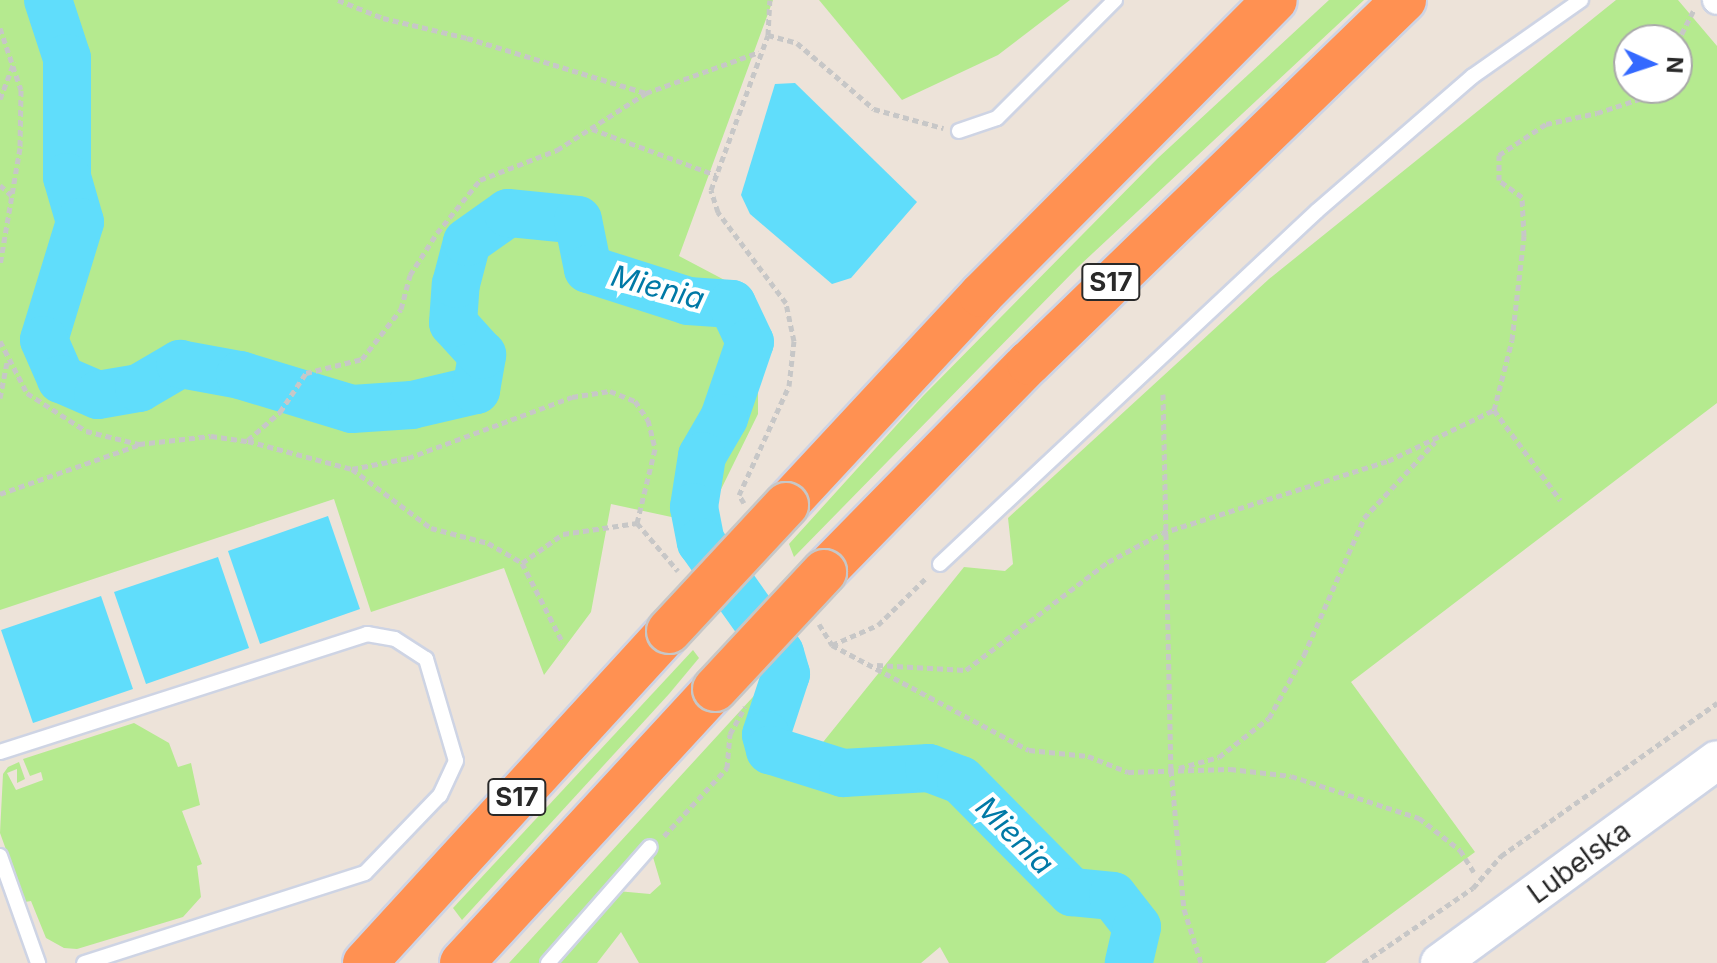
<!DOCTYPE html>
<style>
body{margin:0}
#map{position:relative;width:1717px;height:963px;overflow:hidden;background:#ede3d9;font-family:Inter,sans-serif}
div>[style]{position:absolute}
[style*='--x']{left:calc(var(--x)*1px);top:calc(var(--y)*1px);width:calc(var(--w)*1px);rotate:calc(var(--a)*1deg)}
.green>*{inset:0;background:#b5ea8f}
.water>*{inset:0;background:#60ddfb}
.river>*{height:48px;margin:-24px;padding:0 24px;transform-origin:24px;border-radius:24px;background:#60ddfb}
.path>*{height:5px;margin-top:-2.5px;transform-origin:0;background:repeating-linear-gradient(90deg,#c7c7c7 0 6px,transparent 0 10px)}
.roads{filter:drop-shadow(2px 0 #ced4e4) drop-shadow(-2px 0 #ced4e4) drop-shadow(0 2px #ced4e4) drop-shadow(0 -2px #ced4e4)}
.service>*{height:14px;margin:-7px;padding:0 7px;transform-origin:7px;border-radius:7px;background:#fff}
.minor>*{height:26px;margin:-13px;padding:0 13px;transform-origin:13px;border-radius:13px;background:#fff}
.secondary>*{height:38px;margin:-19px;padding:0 19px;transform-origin:19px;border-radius:19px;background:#fff}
.motorway>*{height:44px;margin:-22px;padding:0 22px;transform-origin:22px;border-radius:22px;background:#ff9152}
.bridges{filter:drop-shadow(2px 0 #c7c7c7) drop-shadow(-2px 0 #c7c7c7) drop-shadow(0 2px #c7c7c7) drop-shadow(0 -2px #c7c7c7)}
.motorway-bridge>*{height:44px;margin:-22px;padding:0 22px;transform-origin:22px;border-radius:22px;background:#ff9152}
span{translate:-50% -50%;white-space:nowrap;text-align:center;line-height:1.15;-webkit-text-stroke:8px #fff;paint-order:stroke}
.shield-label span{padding:2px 6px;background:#fff;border:2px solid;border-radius:6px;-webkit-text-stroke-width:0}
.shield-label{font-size:26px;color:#292929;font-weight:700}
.street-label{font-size:28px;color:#292929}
.water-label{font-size:30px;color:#0079a6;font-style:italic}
.north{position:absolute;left:1613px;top:24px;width:80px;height:80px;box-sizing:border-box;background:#fff;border:2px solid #a9a9a9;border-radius:50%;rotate:93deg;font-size:22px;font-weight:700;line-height:32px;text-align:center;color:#292929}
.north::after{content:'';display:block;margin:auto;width:28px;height:36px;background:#3469ff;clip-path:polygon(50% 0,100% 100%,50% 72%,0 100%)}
</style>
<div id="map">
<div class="green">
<i style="clip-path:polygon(0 0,773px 0,679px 256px,734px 285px,758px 320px,758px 414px,704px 524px,611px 504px,591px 612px,544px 675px,504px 568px,371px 612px,334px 499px,0 610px)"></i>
<i style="clip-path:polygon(819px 0,1070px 0,998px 55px,902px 100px)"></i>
<i style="clip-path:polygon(1329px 0,1364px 0,1078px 267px,794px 557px,789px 544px,923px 396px,1158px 158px)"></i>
<i style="clip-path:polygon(evenodd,1616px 0,1678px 0,1717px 46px,1717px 403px,1351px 682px,1475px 852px,1325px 963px,949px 963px,940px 947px,921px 963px,639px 963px,621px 932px,597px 963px,555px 963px,617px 891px,650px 894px,661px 884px,650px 847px,540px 963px,509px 963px,763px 686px,751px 752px,755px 765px,799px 772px,964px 567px,1005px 571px,1013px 564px,1008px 518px,1269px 279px,1616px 0,1629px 40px,1677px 40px,1677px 88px,1629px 88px,1629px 40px)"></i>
<i style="clip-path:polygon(693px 650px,699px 658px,669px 694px,462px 920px,453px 908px)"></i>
<i style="clip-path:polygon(134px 723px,169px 743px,178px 767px,191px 763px,200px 805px,182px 811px,202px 864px,197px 866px,201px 897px,183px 917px,77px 949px,64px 948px,46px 938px,31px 901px,25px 902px,0 833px,3px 774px,8px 767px,19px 762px,25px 779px,17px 783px,17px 769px,7px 773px,16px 790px,43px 780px,41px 772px,30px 776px,23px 759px)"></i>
</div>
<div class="water">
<i style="clip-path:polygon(795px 83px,917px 202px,851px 278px,832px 284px,750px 214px,741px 195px,775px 84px)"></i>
<i style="clip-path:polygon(328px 516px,360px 609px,260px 644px,228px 551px)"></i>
<i style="clip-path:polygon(218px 557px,249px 648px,146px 684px,114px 592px)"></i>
<i style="clip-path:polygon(101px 596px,133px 689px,33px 723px,1px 630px)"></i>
</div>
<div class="river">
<i style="--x:48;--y:0;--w:61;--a:71.9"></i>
<i style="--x:67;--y:58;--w:119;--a:90"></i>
<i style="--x:67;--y:177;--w:47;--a:73.9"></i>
<i style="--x:80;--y:222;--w:123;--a:107"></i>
<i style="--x:44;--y:340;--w:43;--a:66.4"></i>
<i style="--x:61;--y:379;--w:40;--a:23.4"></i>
<i style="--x:98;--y:395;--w:42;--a:-9.7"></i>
<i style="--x:139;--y:388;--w:48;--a:-30.3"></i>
<i style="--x:180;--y:364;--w:61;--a:10.4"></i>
<i style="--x:240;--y:375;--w:117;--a:16.9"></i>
<i style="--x:352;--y:409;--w:60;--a:-3.8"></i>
<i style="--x:412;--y:405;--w:66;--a:-13.2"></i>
<i style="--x:476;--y:390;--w:36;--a:-80"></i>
<i style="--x:482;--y:355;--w:43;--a:-132.2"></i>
<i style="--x:453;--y:323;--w:39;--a:-86"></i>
<i style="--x:456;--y:284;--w:43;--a:-75.3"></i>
<i style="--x:467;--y:242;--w:50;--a:-35.3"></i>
<i style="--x:508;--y:213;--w:70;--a:5.7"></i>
<i style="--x:578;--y:220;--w:50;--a:78.5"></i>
<i style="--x:588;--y:269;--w:105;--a:17.7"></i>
<i style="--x:688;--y:301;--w:44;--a:3.9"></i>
<i style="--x:732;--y:304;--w:42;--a:64.7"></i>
<i style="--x:750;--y:342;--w:80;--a:108.9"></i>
<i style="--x:724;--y:418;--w:44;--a:120.1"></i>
<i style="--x:702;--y:456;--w:52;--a:98.9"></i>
<i style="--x:694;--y:507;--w:36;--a:79"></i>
<i style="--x:701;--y:542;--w:136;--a:54.6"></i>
<i style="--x:780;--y:653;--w:22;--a:74"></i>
<i style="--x:786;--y:674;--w:64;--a:108.2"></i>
<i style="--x:766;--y:735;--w:16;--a:75"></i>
<i style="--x:770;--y:750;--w:77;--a:17.5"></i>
<i style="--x:843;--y:773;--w:86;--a:-3.3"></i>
<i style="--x:929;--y:768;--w:34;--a:21"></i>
<i style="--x:961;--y:780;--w:158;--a:45.3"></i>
<i style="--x:1072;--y:892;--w:41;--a:5.6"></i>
<i style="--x:1113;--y:896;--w:39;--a:52"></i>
<i style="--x:1137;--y:927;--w:37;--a:103"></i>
</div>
<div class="path">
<i style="--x:338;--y:0;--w:48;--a:21.8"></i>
<i style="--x:383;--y:18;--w:86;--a:13.4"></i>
<i style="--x:467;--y:38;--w:187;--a:17.1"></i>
<i style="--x:0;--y:28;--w:65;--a:71.3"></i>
<i style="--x:21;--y:90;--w:58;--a:91"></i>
<i style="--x:20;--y:148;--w:119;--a:99.7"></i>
<i style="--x:768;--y:35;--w:30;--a:15"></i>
<i style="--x:797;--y:43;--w:101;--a:40.6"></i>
<i style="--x:874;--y:109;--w:72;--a:15.4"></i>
<i style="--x:1677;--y:43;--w:36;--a:-63"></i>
<i style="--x:0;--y:99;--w:40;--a:-69"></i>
<i style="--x:592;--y:129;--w:132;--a:20.4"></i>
<i style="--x:0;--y:185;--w:15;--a:42"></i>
<i style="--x:0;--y:341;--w:59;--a:62.6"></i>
<i style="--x:27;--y:393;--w:70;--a:32.8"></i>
<i style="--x:86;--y:431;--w:55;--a:13.8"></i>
<i style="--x:139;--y:444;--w:72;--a:-6.3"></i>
<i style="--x:211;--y:436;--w:37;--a:8"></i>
<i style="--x:248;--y:441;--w:108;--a:15.1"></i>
<i style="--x:352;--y:469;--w:57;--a:-11.1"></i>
<i style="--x:408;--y:458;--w:175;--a:-20.4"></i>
<i style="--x:572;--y:397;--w:38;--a:-9"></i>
<i style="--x:610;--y:391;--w:27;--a:22"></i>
<i style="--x:635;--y:401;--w:23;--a:56"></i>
<i style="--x:648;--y:420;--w:30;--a:76"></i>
<i style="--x:655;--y:449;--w:76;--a:103.7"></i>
<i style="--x:1163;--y:394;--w:376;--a:88.8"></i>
<i style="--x:1171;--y:770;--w:140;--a:84.7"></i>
<i style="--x:1184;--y:909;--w:57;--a:72.5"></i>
<i style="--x:0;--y:398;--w:38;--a:-79"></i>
<i style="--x:1494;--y:410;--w:112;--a:53.7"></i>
<i style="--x:248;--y:440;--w:43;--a:-41.2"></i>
<i style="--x:280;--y:412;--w:47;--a:-56.3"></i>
<i style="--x:306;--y:373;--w:58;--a:-14"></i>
<i style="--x:362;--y:359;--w:63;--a:-52"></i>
<i style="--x:401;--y:309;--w:35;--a:-75"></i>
<i style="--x:410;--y:275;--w:50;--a:-57.3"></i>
<i style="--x:437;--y:233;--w:68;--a:-50.9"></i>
<i style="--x:480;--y:180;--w:83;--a:-21.3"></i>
<i style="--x:557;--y:150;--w:106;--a:-32.6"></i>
<i style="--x:646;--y:93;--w:120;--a:-19.9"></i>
<i style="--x:352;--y:469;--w:99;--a:36.8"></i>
<i style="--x:431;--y:528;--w:59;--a:14.7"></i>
<i style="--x:488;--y:543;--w:39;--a:30"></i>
<i style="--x:522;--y:563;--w:90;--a:62.9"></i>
<i style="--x:0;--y:494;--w:146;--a:-19.5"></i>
<i style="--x:744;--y:503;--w:9;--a:-122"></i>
<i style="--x:739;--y:495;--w:120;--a:-65.4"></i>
<i style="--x:789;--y:386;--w:45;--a:-83.7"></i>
<i style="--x:794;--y:341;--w:39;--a:-102"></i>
<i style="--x:786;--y:303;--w:114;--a:-126.8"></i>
<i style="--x:718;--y:212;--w:23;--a:-108"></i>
<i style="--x:711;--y:190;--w:165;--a:-69.8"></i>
<i style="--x:768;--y:35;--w:35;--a:-87"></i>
<i style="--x:637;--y:523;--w:63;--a:49.5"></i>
<i style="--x:522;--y:563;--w:50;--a:-35.3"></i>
<i style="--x:563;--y:534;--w:75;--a:-8.5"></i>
<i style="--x:819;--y:624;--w:25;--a:58"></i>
<i style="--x:832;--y:645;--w:223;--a:28.1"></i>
<i style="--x:1029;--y:750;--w:59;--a:5.8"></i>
<i style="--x:1088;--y:756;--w:43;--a:21.8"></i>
<i style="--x:1128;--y:772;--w:102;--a:-1.7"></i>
<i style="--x:1230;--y:769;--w:61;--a:6.5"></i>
<i style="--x:1291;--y:776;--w:135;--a:18.2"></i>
<i style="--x:1419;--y:818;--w:52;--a:38"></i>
<i style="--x:1460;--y:850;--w:26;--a:58"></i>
<i style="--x:832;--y:645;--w:50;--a:-23.5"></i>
<i style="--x:878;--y:625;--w:69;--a:-44.4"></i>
<i style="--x:877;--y:665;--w:89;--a:3.2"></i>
<i style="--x:966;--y:670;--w:178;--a:-37.3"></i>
<i style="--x:1108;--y:562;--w:61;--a:-28.2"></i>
<i style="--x:1162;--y:533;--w:237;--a:-17.7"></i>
<i style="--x:1388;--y:461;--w:118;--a:-25.7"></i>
<i style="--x:1494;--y:410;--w:72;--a:-75.6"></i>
<i style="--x:1512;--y:340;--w:105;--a:-83.4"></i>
<i style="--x:1524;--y:236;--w:39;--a:-93"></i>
<i style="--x:1522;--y:197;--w:29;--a:-144"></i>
<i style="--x:1499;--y:180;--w:25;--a:-90"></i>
<i style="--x:1499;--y:155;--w:56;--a:-33.4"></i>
<i style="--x:1546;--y:124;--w:52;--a:-12.2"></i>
<i style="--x:1597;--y:113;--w:57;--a:-18.4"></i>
<i style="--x:1651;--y:95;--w:8;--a:-60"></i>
<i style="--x:1179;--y:768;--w:41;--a:-15.4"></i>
<i style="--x:1219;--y:757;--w:63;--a:-38"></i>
<i style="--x:1269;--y:718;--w:72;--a:-60.9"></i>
<i style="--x:1304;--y:655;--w:150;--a:-66.3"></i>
<i style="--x:1364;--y:518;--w:104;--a:-46.9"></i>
<i style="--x:664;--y:836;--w:93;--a:-47.2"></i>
<i style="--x:727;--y:768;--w:34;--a:-85"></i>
<i style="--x:730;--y:734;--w:31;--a:-61"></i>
<i style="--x:1363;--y:963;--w:133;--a:-34.3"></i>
<i style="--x:1473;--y:888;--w:43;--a:-48.8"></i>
<i style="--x:1501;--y:856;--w:265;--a:-35.3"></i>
</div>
<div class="roads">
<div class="service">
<i style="--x:959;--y:131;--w:40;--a:-18.9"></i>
<i style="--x:997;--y:118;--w:167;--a:-45"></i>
<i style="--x:940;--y:564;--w:516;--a:-43.12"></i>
<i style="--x:1317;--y:211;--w:206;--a:-40.9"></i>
<i style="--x:1473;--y:76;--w:132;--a:-35.1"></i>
<i style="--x:0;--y:752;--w:386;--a:-17.8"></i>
<i style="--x:367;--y:634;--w:28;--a:10"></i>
<i style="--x:395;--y:639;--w:37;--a:33"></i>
<i style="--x:426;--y:659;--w:106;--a:73.6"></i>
<i style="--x:456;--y:761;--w:38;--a:115"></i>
<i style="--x:440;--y:795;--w:108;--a:133.9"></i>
<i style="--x:365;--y:873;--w:295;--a:162.2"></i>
<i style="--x:0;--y:856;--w:114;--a:70.4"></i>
<i style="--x:548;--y:963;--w:154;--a:-48.7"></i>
</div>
<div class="minor">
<i style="--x:1716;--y:0;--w:1;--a:45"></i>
</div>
<div class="secondary">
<i style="--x:1440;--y:963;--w:343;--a:-36.2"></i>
</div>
<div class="motorway">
<i style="--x:786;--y:505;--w:287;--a:-47.1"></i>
<i style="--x:981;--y:295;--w:416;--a:-45.1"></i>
<i style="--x:824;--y:572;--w:293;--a:-45.6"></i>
<i style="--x:1029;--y:363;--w:522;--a:-44.07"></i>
<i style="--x:365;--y:963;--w:450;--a:-47.5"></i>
<i style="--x:462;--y:963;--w:373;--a:-47.3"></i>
</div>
</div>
<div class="bridges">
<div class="motorway-bridge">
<i style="--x:669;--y:631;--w:172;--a:-47.1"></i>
<i style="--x:715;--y:689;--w:160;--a:-47"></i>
</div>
</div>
<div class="shield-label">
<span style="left:1111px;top:282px">S17</span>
<span style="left:517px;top:797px">S17</span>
</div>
<div class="street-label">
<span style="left:1579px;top:862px;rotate:-36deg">Lubelska</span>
</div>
<div class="water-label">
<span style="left:658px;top:287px;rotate:15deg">Mienia</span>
<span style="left:1015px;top:835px;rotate:45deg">Mienia</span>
</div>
<div class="north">N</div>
</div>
